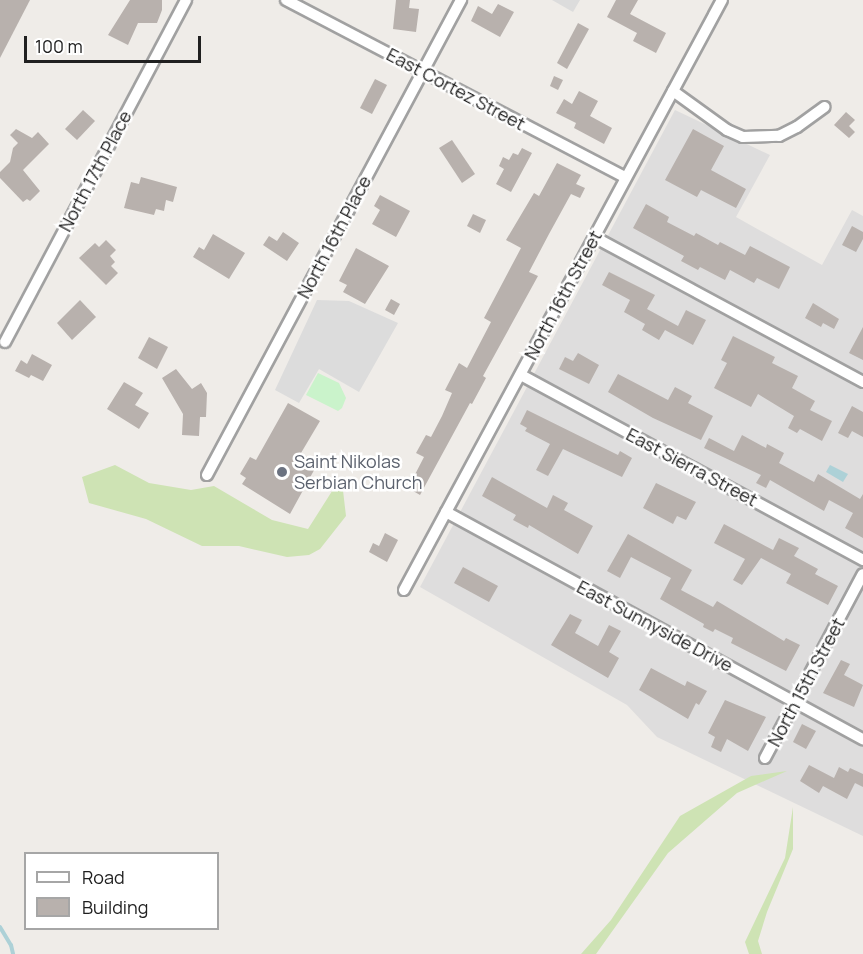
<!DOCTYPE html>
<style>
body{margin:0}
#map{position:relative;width:863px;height:954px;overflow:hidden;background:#efece8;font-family:Manrope,sans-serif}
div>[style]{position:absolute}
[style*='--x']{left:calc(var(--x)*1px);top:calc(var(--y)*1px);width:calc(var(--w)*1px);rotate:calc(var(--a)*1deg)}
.residential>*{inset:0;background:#dedddd}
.grass>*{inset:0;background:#cee3b4}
.park>*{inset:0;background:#caf3cb}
.parking>*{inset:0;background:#dcdcdc}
.water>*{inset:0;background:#add1d7}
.stream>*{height:4px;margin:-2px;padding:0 2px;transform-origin:2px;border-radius:2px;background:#add1d7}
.building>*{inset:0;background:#b8b1ad}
.roads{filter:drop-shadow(2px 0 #a1a1a1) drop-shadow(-2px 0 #a1a1a1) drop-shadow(0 2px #a1a1a1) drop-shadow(0 -2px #a1a1a1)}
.minor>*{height:10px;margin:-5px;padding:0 5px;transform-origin:5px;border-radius:5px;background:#fff}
.dots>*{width:16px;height:16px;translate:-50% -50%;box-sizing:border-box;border:3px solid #fff;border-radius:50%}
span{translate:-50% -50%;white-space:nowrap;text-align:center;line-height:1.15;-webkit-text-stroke:5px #fff;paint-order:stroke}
.street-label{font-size:18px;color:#202020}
.worship-label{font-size:18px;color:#5b616d}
.left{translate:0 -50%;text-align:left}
.legend{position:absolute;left:24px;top:852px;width:195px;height:78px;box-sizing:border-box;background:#fff;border:2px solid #a6a6a6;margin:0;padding:8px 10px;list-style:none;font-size:18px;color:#202020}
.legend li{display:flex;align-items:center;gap:12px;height:30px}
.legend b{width:30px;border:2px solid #a6a6a6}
.scale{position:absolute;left:24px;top:36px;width:177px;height:27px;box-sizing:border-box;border:3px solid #202020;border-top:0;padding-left:8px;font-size:18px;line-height:21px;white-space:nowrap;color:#202020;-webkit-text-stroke:4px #fff;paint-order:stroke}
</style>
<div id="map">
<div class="residential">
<i style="clip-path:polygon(675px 110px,770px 155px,736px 217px,822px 265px,852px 210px,863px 216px,863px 836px,657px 737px,627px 705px,420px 587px)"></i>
</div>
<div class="grass">
<i style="clip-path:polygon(115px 465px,149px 483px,191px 490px,214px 486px,272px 520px,308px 529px,334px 488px,342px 482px,346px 516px,320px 549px,309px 555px,287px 557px,239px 546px,202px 546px,146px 519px,89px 503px,82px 477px)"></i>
<i style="clip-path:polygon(787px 771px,737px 793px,668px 853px,596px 954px,581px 954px,611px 920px,680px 816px,751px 776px)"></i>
<i style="clip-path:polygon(793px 807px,793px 849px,767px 912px,758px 941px,762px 954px,749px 954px,745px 942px,785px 858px)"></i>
</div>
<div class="park">
<i style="clip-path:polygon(318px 373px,339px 383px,346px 398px,342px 408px,338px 411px,306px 395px)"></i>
</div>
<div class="parking">
<i style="clip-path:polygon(552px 0,580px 0,573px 12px)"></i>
<i style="clip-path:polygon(317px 300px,349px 301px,398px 323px,359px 392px,319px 369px,299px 403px,275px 390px)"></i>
</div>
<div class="water">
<i style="clip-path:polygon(830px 465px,848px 474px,843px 482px,826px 472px)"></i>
</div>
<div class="stream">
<i style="--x:0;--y:927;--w:21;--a:59"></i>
<i style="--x:11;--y:945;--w:9;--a:77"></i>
</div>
<div class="building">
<i style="clip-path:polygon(0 0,30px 0,0 58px)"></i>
<i style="clip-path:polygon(130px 0,162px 0,162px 10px,157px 23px,138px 23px,128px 45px,108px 35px)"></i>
<i style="clip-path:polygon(396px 0,410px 0,409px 8px,419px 9px,416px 32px,393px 29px)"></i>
<i style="clip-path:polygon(616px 0,638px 0,630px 14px,666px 33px,656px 53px,633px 41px,637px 33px,607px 17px)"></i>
<i style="clip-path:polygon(498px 4px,514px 12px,500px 37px,471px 21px,478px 6px,492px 14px)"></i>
<i style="clip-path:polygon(578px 23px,589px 29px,567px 69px,557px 63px)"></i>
<i style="clip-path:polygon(554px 76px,563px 80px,558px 90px,550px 86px)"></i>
<i style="clip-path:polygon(375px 79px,387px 85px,372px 114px,360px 108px)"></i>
<i style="clip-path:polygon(579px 91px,598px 101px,590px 116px,612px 128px,604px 144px,574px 128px,576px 123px,556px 113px,564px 99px,572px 104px)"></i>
<i style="clip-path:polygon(83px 110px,95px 121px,77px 140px,65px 129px)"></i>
<i style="clip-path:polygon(846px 112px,855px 120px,849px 126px,855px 132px,849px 138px,834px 125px)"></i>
<i style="clip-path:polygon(16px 129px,32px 138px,38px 132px,49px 144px,23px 170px,40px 191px,30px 201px,27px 199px,23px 202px,0 178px,0 172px,10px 162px,13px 148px,18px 143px,10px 135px)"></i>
<i style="clip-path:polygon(693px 129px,724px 146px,711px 170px,746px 189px,736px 208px,701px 190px,697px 197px,665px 180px)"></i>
<i style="clip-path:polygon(452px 140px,475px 174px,462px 183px,439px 148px)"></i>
<i style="clip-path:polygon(522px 148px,532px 153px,511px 192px,496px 184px,504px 169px,499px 166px,503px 157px,509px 160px,513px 153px,518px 155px)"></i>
<i style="clip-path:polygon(557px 163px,581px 175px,576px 184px,585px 188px,580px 198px,571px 194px,549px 234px,529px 272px,538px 276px,483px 376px,486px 378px,472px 404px,470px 403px,420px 495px,408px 488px,424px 457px,416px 453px,426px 435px,431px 437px,442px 416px,452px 393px,445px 390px,459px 363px,467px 368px,491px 322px,484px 318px,521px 248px,506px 240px,534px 193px,539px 196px)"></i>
<i style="clip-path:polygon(141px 177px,177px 187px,173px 202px,166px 200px,164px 211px,156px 209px,154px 215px,124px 208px,131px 182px,139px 184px)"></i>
<i style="clip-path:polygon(380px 195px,410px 211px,396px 237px,372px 224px,380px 210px,374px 206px)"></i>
<i style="clip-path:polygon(646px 204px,669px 217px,667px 222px,694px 236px,696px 233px,718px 245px,720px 242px,745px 255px,750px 246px,790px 267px,779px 289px,757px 278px,754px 283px,730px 270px,725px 280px,700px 267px,698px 270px,681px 261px,684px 256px,633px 228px)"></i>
<i style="clip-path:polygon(473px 214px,486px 220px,480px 233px,467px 226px)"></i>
<i style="clip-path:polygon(852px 226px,863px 232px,863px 239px,856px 252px,842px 245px)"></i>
<i style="clip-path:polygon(283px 232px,299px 243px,287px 261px,263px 245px,269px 236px,277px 241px)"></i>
<i style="clip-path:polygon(213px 234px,245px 253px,229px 279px,193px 257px,199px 247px,204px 250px)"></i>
<i style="clip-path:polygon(106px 240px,116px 250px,110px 256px,115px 262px,111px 266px,118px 273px,106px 285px,79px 258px,95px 243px,99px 247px)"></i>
<i style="clip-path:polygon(356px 248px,389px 266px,365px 304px,343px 292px,347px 285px,339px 281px)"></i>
<i style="clip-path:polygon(609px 272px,655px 295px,647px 309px,678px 326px,686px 310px,706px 320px,693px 345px,665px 330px,659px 340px,642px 330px,645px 324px,624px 312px,630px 300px,602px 285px)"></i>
<i style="clip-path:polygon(391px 299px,400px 304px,394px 315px,385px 310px)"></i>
<i style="clip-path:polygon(80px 300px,96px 317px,72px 340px,57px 323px)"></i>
<i style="clip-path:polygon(813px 303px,839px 319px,834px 329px,823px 323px,821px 327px,805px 318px)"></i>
<i style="clip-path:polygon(863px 327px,863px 360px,849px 353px)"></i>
<i style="clip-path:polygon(733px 336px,775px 357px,772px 363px,798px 376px,792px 388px,815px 401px,810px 410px,832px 421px,822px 441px,800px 429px,797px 433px,788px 428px,794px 416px,758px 394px,751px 407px,714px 388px,727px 363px,721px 360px)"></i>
<i style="clip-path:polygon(149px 337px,168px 347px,157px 369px,138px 358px)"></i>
<i style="clip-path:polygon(578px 353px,599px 365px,589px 384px,559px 369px,565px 357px,573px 361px)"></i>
<i style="clip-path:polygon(32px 354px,52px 365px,43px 381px,31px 375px,29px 378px,15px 371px,21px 360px,27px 364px)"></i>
<i style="clip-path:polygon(176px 369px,192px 389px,201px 383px,207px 393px,206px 417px,200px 417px,199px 436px,182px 435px,183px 414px,162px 378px)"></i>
<i style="clip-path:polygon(618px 374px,668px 400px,675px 387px,692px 396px,688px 403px,713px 416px,701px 440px,653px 418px,608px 392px)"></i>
<i style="clip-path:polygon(124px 382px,143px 393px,135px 405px,149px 413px,139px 429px,107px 409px)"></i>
<i style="clip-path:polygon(288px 403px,320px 421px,301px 453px,318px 463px,290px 514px,242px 484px,246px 478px,240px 474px,250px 457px,256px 460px)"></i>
<i style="clip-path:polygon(852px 406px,863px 412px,863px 437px,852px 431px,848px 438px,838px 433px)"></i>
<i style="clip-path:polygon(527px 410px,618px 455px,620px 451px,632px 458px,622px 477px,563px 449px,548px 476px,536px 470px,550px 444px,525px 431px,527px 428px,520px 424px)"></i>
<i style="clip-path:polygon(742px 435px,766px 448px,767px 444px,784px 453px,779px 463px,814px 482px,818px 474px,860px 499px,863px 494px,863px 538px,845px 528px,853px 513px,829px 500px,824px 511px,770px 480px,766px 488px,756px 483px,761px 475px,704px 448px,709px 438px,734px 451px)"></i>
<i style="clip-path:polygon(492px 477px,547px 508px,553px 495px,568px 503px,564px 510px,593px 526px,578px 554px,529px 525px,528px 528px,513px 520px,516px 515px,482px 496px)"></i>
<i style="clip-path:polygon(656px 483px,696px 502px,686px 520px,677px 516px,673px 524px,643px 508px)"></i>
<i style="clip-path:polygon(724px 524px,773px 550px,779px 538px,799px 548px,794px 556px,818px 569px,815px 574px,838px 586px,828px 605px,786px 583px,791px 574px,761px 558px,742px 585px,733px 580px,745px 559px,714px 543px)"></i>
<i style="clip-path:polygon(385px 533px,398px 540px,387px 562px,369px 552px,373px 543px,379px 546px)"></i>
<i style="clip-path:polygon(628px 534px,692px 570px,681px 590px,713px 607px,717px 601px,784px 641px,786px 638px,800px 645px,786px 671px,731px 643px,733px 638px,715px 629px,713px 632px,703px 627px,704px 624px,660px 599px,671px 578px,631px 557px,620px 578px,607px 571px)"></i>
<i style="clip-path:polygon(463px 567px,498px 586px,489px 602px,454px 583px)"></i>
<i style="clip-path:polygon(570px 614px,582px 620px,575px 633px,598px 646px,609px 625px,621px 631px,609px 652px,619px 658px,608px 678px,551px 645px)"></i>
<i style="clip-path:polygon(841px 660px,850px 664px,844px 675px,863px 685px,854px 707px,823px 693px)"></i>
<i style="clip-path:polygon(651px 668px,685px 686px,687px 681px,707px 691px,699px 705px,696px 703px,688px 719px,639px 690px)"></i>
<i style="clip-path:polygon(725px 700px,766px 717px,748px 751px,727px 739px,721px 752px,711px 747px,715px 737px,708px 733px)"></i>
<i style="clip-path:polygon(802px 724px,816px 731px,806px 749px,793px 742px)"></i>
<i style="clip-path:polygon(809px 765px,834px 778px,839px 767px,848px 772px,850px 768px,863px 774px,863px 787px,855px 783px,847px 799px,823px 786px,819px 793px,800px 781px)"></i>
</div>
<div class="roads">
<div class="minor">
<i style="--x:286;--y:0;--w:382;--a:27.6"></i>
<i style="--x:673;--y:91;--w:67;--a:35.8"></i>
<i style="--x:727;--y:130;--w:17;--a:24"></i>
<i style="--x:743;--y:137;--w:36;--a:-2"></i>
<i style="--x:779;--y:136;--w:20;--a:-27"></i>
<i style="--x:797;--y:127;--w:34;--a:-36"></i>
<i style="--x:594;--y:237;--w:306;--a:28.3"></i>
<i style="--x:5;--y:342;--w:387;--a:-62.1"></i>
<i style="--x:521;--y:375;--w:389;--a:28.4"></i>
<i style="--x:207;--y:475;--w:539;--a:-61.86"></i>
<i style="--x:446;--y:512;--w:475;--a:28.6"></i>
<i style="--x:404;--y:590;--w:670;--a:-61.68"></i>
<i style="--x:765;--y:758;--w:208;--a:-62"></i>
</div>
</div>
<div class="dots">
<i style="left:282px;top:472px;background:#6b7280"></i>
</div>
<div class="street-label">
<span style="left:456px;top:89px;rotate:28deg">East Cortez Street</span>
<span style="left:95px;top:171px;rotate:-62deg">North 17th Place</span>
<span style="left:334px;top:237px;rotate:-62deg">North 16th Place</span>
<span style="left:563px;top:295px;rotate:-62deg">North 16th Street</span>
<span style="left:692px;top:467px;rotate:28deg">East Sierra Street</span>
<span style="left:655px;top:626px;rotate:28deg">East Sunnyside Drive</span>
<span style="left:806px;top:682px;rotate:-62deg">North 15th Street</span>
</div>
<div class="worship-label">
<span class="left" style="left:294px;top:472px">Saint Nikolas<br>Serbian Church</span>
</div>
<ul class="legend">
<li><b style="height:8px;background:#fff"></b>Road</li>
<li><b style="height:16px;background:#b8b1ad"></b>Building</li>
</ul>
<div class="scale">100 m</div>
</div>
